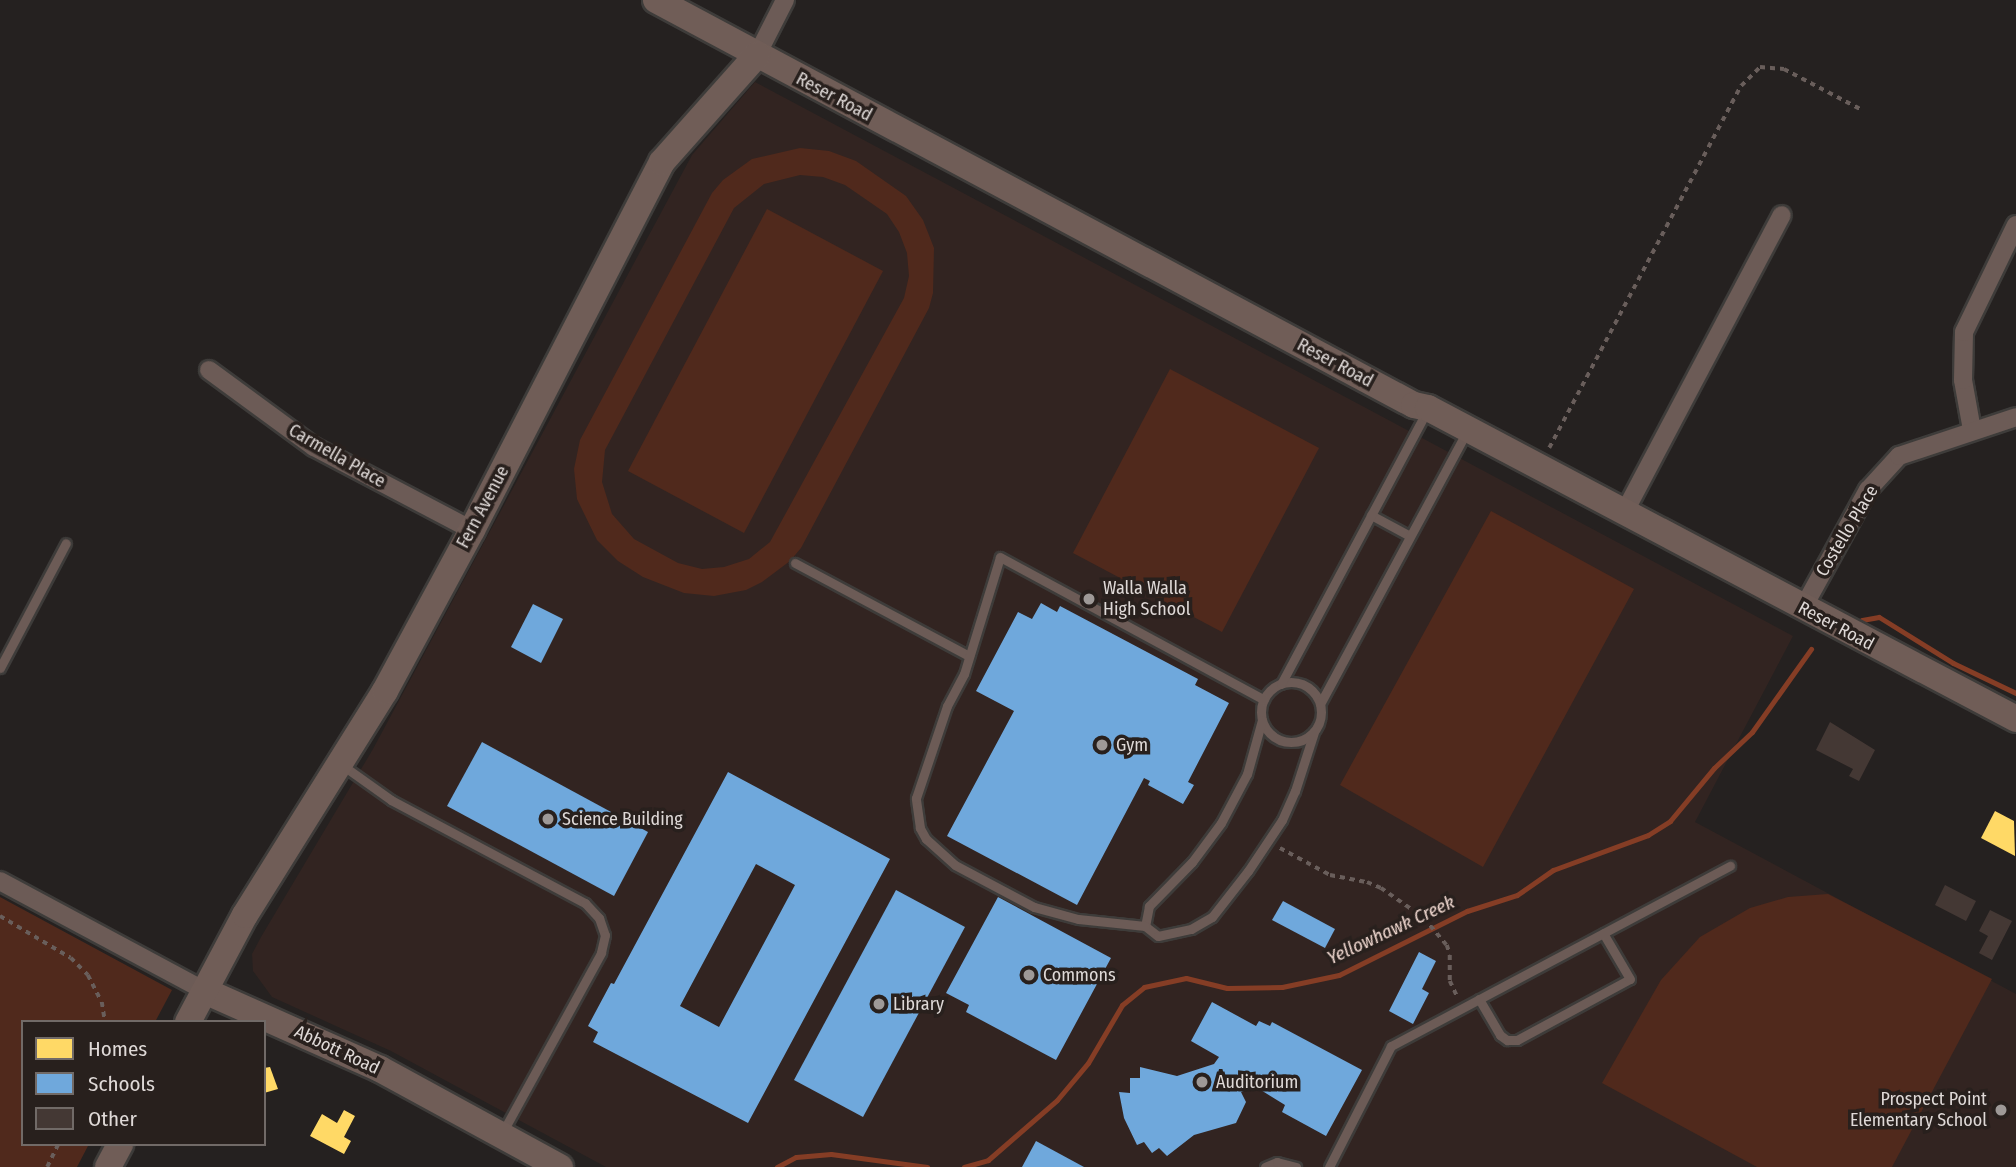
<!DOCTYPE html>
<style>
body{margin:0}
#map{position:relative;width:2016px;height:1167px;overflow:hidden;background:#252120;font-family:"Fira Sans Condensed",sans-serif}
div>[style]{position:absolute}
[style*='--x']{left:calc(var(--x)*1px);top:calc(var(--y)*1px);width:calc(var(--w)*1px);rotate:calc(var(--a)*1deg)}
.built>*{inset:0;background:#322421}
.green>*{inset:0;background:#50291c}
.homes>*{inset:0;background:#ffd966}
.schools>*{inset:0;background:#6fa8dc}
.stream>*{height:5px;margin:-2.5px;padding:0 2.5px;transform-origin:2.5px;border-radius:2.5px;background:#853d25}
.building>*{inset:0;background:#443834}
.path>*{height:3.5px;margin-top:-1.75px;transform-origin:0;background:repeating-linear-gradient(90deg,#695e5b 0 5px,transparent 0 10px)}
.roads{filter:drop-shadow(2px 0 #3e3c3a) drop-shadow(-2px 0 #3e3c3a) drop-shadow(0 2px #3e3c3a) drop-shadow(0 -2px #3e3c3a)}
.lane>*{height:9px;margin:-4.5px;padding:0 4.5px;transform-origin:4.5px;border-radius:4.5px;background:#6c5b56}
.lane>.ring{margin:-4.5px;padding:0;box-sizing:content-box;background:none;border:9px solid #6c5b56;border-radius:50%}
.street>*{height:18px;margin:-9px;padding:0 9px;transform-origin:9px;border-radius:9px;background:#6c5b56}
.secondary>*{height:26px;margin:-13px;padding:0 13px;transform-origin:13px;border-radius:13px;background:#705d57}
.dots>*{width:19px;height:19px;translate:-50% -50%;box-sizing:border-box;border:4px solid #28201d;border-radius:50%}
span{translate:-50% -50%;white-space:nowrap;text-align:center;line-height:1.15;-webkit-text-stroke:7px #28201d;paint-order:stroke}
.street-label{font-size:18px;color:#dfd9d7}
.poi-label{font-size:18px;color:#dfd9d7}
.left{translate:0 -50%;text-align:left}
.right{translate:-100% -50%;text-align:right}
.water-label{font-size:19px;color:#efd7cf;font-style:italic}
.legend{position:absolute;left:21px;top:1020px;width:245px;height:126px;box-sizing:border-box;background:#28201d;border:2px solid #716a67;margin:0;padding:9px 12px;list-style:none;font-size:21px;color:#dfd9d7}
.legend li{display:flex;align-items:center;gap:14px;height:35px}
.legend b{width:35px;border:2px solid #716a67}
</style>
<div id="map">
<div class="built">
<i style="clip-path:polygon(755px 82px,1793px 636px,1695px 822px,2016px 994px,2016px 1167px,606px 1167px,391px 1051px,272px 997px,253px 971px,252px 954px,261px 937px,373px 749px,692px 155px)"></i>
</div>
<div class="green">
<i style="clip-path:polygon(evenodd,800px 148px,829px 151px,856px 161px,906px 196px,923px 220px,934px 248px,933px 293px,929px 308px,801px 548px,790px 561px,762px 582px,746px 590px,714px 596px,684px 593px,643px 577px,618px 561px,597px 540px,577px 499px,574px 469px,580px 440px,712px 193px,723px 180px,752px 159px,800px 148px,800px 175px,823px 177px,845px 185px,887px 214px,899px 232px,907px 253px,909px 276px,904px 298px,770px 542px,749px 559px,724px 567px,702px 569px,678px 563px,634px 539px,612px 514px,602px 482px,605px 450px,734px 208px,764px 184px,800px 175px)"></i>
<i style="clip-path:polygon(767px 209px,883px 271px,744px 533px,628px 471px)"></i>
<i style="clip-path:polygon(1170px 369px,1319px 448px,1222px 632px,1073px 553px)"></i>
<i style="clip-path:polygon(1491px 511px,1634px 589px,1483px 867px,1340px 785px)"></i>
<i style="clip-path:polygon(1828px 894px,1992px 979px,1892px 1167px,1757px 1167px,1602px 1083px,1661px 980px,1700px 937px,1750px 908px,1788px 897px)"></i>
<i style="clip-path:polygon(0 897px,172px 990px,155px 1022px,23px 1022px,23px 1144px,89px 1144px,77px 1167px,0 1167px)"></i>
</div>
<div class="homes">
<i style="clip-path:polygon(1995px 811px,2014px 821px,2015px 856px,1981px 838px)"></i>
<i style="clip-path:polygon(270px 1067px,278px 1089px,264px 1093px,264px 1068px)"></i>
<i style="clip-path:polygon(344px 1110px,355px 1116px,344px 1137px,351px 1141px,344px 1154px,310px 1136px,322px 1114px,337px 1123px)"></i>
</div>
<div class="schools">
<i style="clip-path:polygon(1041px 603px,1057px 612px,1060px 606px,1198px 679px,1195px 685px,1229px 703px,1188px 782px,1194px 785px,1183px 804px,1148px 785px,1150px 781px,1144px 778px,1077px 905px,947px 836px,1014px 711px,976px 691px,1018px 612px,1032px 619px)"></i>
<i style="clip-path:polygon(533px 604px,563px 619px,541px 663px,511px 647px)"></i>
<i style="clip-path:polygon(482px 742px,648px 832px,614px 896px,447px 806px)"></i>
<i style="clip-path:polygon(evenodd,728px 772px,890px 859px,748px 1123px,593px 1042px,598px 1032px,588px 1026px,611px 983px,614px 984px,728px 772px,756px 864px,795px 885px,719px 1027px,680px 1006px,756px 864px)"></i>
<i style="clip-path:polygon(896px 890px,965px 927px,863px 1117px,794px 1080px)"></i>
<i style="clip-path:polygon(998px 897px,1111px 958px,1056px 1060px,966px 1012px,969px 1005px,946px 993px)"></i>
<i style="clip-path:polygon(1283px 901px,1335px 929px,1325px 948px,1272px 920px)"></i>
<i style="clip-path:polygon(1419px 952px,1436px 961px,1422px 989px,1429px 993px,1413px 1024px,1389px 1011px)"></i>
<i style="clip-path:polygon(1212px 1002px,1256px 1026px,1259px 1021px,1270px 1026px,1272px 1022px,1362px 1070px,1326px 1136px,1282px 1112px,1285px 1105px,1256px 1087px,1241px 1092px,1246px 1102px,1236px 1123px,1194px 1135px,1167px 1156px,1159px 1148px,1152px 1153px,1144px 1142px,1137px 1145px,1124px 1118px,1119px 1092px,1130px 1093px,1130px 1078px,1140px 1078px,1140px 1067px,1177px 1076px,1214px 1064px,1219px 1057px,1191px 1041px)"></i>
<i style="clip-path:polygon(1036px 1141px,1084px 1167px,1022px 1167px)"></i>
</div>
<div class="stream">
<i style="--x:1862;--y:620;--w:17;--a:-10"></i>
<i style="--x:1879;--y:617;--w:87;--a:31.9"></i>
<i style="--x:1953;--y:663;--w:70;--a:25.5"></i>
<i style="--x:777;--y:1167;--w:21;--a:-28"></i>
<i style="--x:796;--y:1157;--w:35;--a:-5"></i>
<i style="--x:831;--y:1154;--w:97;--a:7.7"></i>
<i style="--x:964;--y:1167;--w:25;--a:-16"></i>
<i style="--x:988;--y:1160;--w:91;--a:-41"></i>
<i style="--x:1057;--y:1100;--w:48;--a:-50"></i>
<i style="--x:1088;--y:1063;--w:67;--a:-59.6"></i>
<i style="--x:1122;--y:1005;--w:28;--a:-39"></i>
<i style="--x:1144;--y:987;--w:43;--a:-12.1"></i>
<i style="--x:1186;--y:978;--w:42;--a:13.7"></i>
<i style="--x:1227;--y:988;--w:55;--a:-1"></i>
<i style="--x:1282;--y:987;--w:58;--a:-11.9"></i>
<i style="--x:1339;--y:975;--w:143;--a:-26.6"></i>
<i style="--x:1467;--y:911;--w:52;--a:-17.7"></i>
<i style="--x:1517;--y:895;--w:44;--a:-34.8"></i>
<i style="--x:1553;--y:870;--w:101;--a:-20.2"></i>
<i style="--x:1648;--y:835;--w:26;--a:-32"></i>
<i style="--x:1670;--y:821;--w:69;--a:-50.3"></i>
<i style="--x:1714;--y:768;--w:52;--a:-43.5"></i>
<i style="--x:1752;--y:732;--w:102;--a:-54.6"></i>
</div>
<div class="building">
<i style="clip-path:polygon(1830px 722px,1875px 750px,1859px 781px,1849px 776px,1853px 769px,1816px 750px)"></i>
<i style="clip-path:polygon(1945px 885px,1976px 901px,1966px 921px,1935px 905px)"></i>
<i style="clip-path:polygon(1990px 910px,2012px 921px,1992px 960px,1979px 953px,1988px 936px,1979px 931px)"></i>
</div>
<div class="path">
<i style="--x:1549;--y:448;--w:410;--a:-62.1"></i>
<i style="--x:1741;--y:86;--w:27;--a:-45"></i>
<i style="--x:1760;--y:67;--w:24;--a:5"></i>
<i style="--x:1784;--y:69;--w:88;--a:27.7"></i>
<i style="--x:1280;--y:848;--w:57;--a:28.4"></i>
<i style="--x:1330;--y:875;--w:38;--a:11"></i>
<i style="--x:1367;--y:882;--w:15;--a:23"></i>
<i style="--x:1381;--y:888;--w:52;--a:34.9"></i>
<i style="--x:1424;--y:918;--w:35;--a:50"></i>
<i style="--x:1447;--y:945;--w:10;--a:73"></i>
<i style="--x:1450;--y:955;--w:26;--a:90"></i>
<i style="--x:1450;--y:981;--w:17;--a:65"></i>
<i style="--x:0;--y:916;--w:82;--a:30.6"></i>
<i style="--x:71;--y:958;--w:24;--a:45"></i>
<i style="--x:88;--y:975;--w:30;--a:63"></i>
<i style="--x:102;--y:1002;--w:20;--a:81"></i>
<i style="--x:47;--y:1167;--w:25;--a:-64"></i>
</div>
<div class="roads">
<div class="lane">
<i style="--x:1371;--y:515;--w:44;--a:28.3"></i>
<i style="--x:795;--y:563;--w:197;--a:28.1"></i>
<i style="--x:0;--y:668;--w:141;--a:-62.2"></i>
<i class="ring" style="left:1261px;top:682px;width:51px;height:51px"></i>
<i style="--x:1281;--y:684;--w:308;--a:-61.9"></i>
<i style="--x:1320;--y:704;--w:310;--a:-61.7"></i>
<i style="--x:1262;--y:720;--w:56;--a:105.5"></i>
<i style="--x:1247;--y:774;--w:55;--a:118"></i>
<i style="--x:1221;--y:823;--w:49;--a:126.6"></i>
<i style="--x:1192;--y:862;--w:62;--a:134.3"></i>
<i style="--x:1149;--y:906;--w:20;--a:101"></i>
<i style="--x:1145;--y:926;--w:16;--a:38"></i>
<i style="--x:1158;--y:936;--w:34;--a:-12"></i>
<i style="--x:1191;--y:929;--w:24;--a:-30"></i>
<i style="--x:1212;--y:917;--w:58;--a:-52"></i>
<i style="--x:1248;--y:871;--w:61;--a:-56.3"></i>
<i style="--x:1282;--y:820;--w:32;--a:-66"></i>
<i style="--x:1295;--y:791;--w:62;--a:-72.1"></i>
<i style="--x:342;--y:765;--w:60;--a:35.5"></i>
<i style="--x:391;--y:800;--w:220;--a:28"></i>
<i style="--x:585;--y:903;--w:21;--a:47"></i>
<i style="--x:599;--y:918;--w:18;--a:71"></i>
<i style="--x:605;--y:935;--w:18;--a:103"></i>
<i style="--x:601;--y:953;--w:205;--a:118.8"></i>
<i style="--x:1145;--y:926;--w:67;--a:-174"></i>
<i style="--x:1078;--y:919;--w:46;--a:-164.7"></i>
<i style="--x:1034;--y:907;--w:89;--a:-152"></i>
<i style="--x:955;--y:865;--w:39;--a:-138"></i>
<i style="--x:926;--y:839;--w:13;--a:-119"></i>
<i style="--x:920;--y:828;--w:30;--a:-98"></i>
<i style="--x:916;--y:798;--w:97;--a:-71.4"></i>
<i style="--x:947;--y:706;--w:36;--a:-62"></i>
<i style="--x:964;--y:674;--w:122;--a:-72.9"></i>
<i style="--x:1000;--y:557;--w:300;--a:28.4"></i>
<i style="--x:1479;--y:999;--w:42;--a:59.7"></i>
<i style="--x:1500;--y:1035;--w:9;--a:36"></i>
<i style="--x:1507;--y:1040;--w:10;--a:0"></i>
<i style="--x:1517;--y:1040;--w:128;--a:-28.4"></i>
<i style="--x:1630;--y:979;--w:53;--a:-120.4"></i>
<i style="--x:1265;--y:1167;--w:13;--a:-23"></i>
<i style="--x:1277;--y:1162;--w:20;--a:15"></i>
<i style="--x:1329;--y:1167;--w:136;--a:-62.9"></i>
<i style="--x:1391;--y:1046;--w:384;--a:-28"></i>
</div>
<div class="street">
<i style="--x:757;--y:55;--w:62;--a:-63"></i>
<i style="--x:209;--y:370;--w:130;--a:36.3"></i>
<i style="--x:314;--y:447;--w:178;--a:27.7"></i>
<i style="--x:1972;--y:430;--w:51;--a:-100.2"></i>
<i style="--x:1963;--y:380;--w:48;--a:-88.8"></i>
<i style="--x:1964;--y:332;--w:119;--a:-64.1"></i>
<i style="--x:1624;--y:513;--w:337;--a:-62.1"></i>
<i style="--x:1803;--y:608;--w:135;--a:-61.2"></i>
<i style="--x:1868;--y:490;--w:46;--a:-47.6"></i>
<i style="--x:1899;--y:456;--w:123;--a:-18.4"></i>
<i style="--x:0;--y:881;--w:233;--a:28.2"></i>
</div>
<div class="secondary">
<i style="--x:656;--y:0;--w:859;--a:28.12"></i>
<i style="--x:1414;--y:405;--w:14;--a:12"></i>
<i style="--x:1428;--y:408;--w:665;--a:27.87"></i>
<i style="--x:205;--y:991;--w:192;--a:24"></i>
<i style="--x:380;--y:1069;--w:205;--a:28.6"></i>
<i style="--x:188;--y:1022;--w:121;--a:-62"></i>
<i style="--x:245;--y:915;--w:264;--a:-58"></i>
<i style="--x:385;--y:691;--w:183;--a:-61.6"></i>
<i style="--x:472;--y:530;--w:414;--a:-62.7"></i>
<i style="--x:662;--y:162;--w:143;--a:-48.4"></i>
<i style="--x:108;--y:1167;--w:26;--a:-62"></i>
</div>
</div>
<div class="dots">
<i style="left:1089px;top:599px;background:#9e9997"></i>
<i style="left:1102px;top:745px;background:#9e9997"></i>
<i style="left:548px;top:819px;background:#9e9997"></i>
<i style="left:1029px;top:975px;background:#9e9997"></i>
<i style="left:879px;top:1004px;background:#9e9997"></i>
<i style="left:1202px;top:1082px;background:#9e9997"></i>
<i style="left:2001px;top:1110px;background:#9e9997"></i>
</div>
<div class="street-label">
<span style="left:834px;top:97px;rotate:28deg">Reser Road</span>
<span style="left:1335px;top:363px;rotate:28deg">Reser Road</span>
<span style="left:337px;top:456px;rotate:30deg">Carmella Place</span>
<span style="left:483px;top:507px;rotate:-62deg">Fern Avenue</span>
<span style="left:1847px;top:531px;rotate:-59deg">Costello Place</span>
<span style="left:1836px;top:626px;rotate:28deg">Reser Road</span>
<span style="left:337px;top:1050px;rotate:25deg">Abbott Road</span>
</div>
<div class="poi-label">
<span class="left" style="left:1103px;top:599px">Walla Walla<br>High School</span>
<span class="left" style="left:1116px;top:745px">Gym</span>
<span class="left" style="left:562px;top:819px">Science Building</span>
<span class="left" style="left:1043px;top:975px">Commons</span>
<span class="left" style="left:893px;top:1004px">Library</span>
<span class="left" style="left:1216px;top:1082px">Auditorium</span>
<span class="right" style="left:1987px;top:1110px">Prospect Point<br>Elementary School</span>
</div>
<div class="water-label">
<span style="left:1391px;top:930px;rotate:-25deg">Yellowhawk Creek</span>
</div>
<ul class="legend">
<li><b style="height:19px;background:#ffd966"></b>Homes</li>
<li><b style="height:19px;background:#6fa8dc"></b>Schools</li>
<li><b style="height:19px;background:#443834"></b>Other</li>
</ul>
</div>
